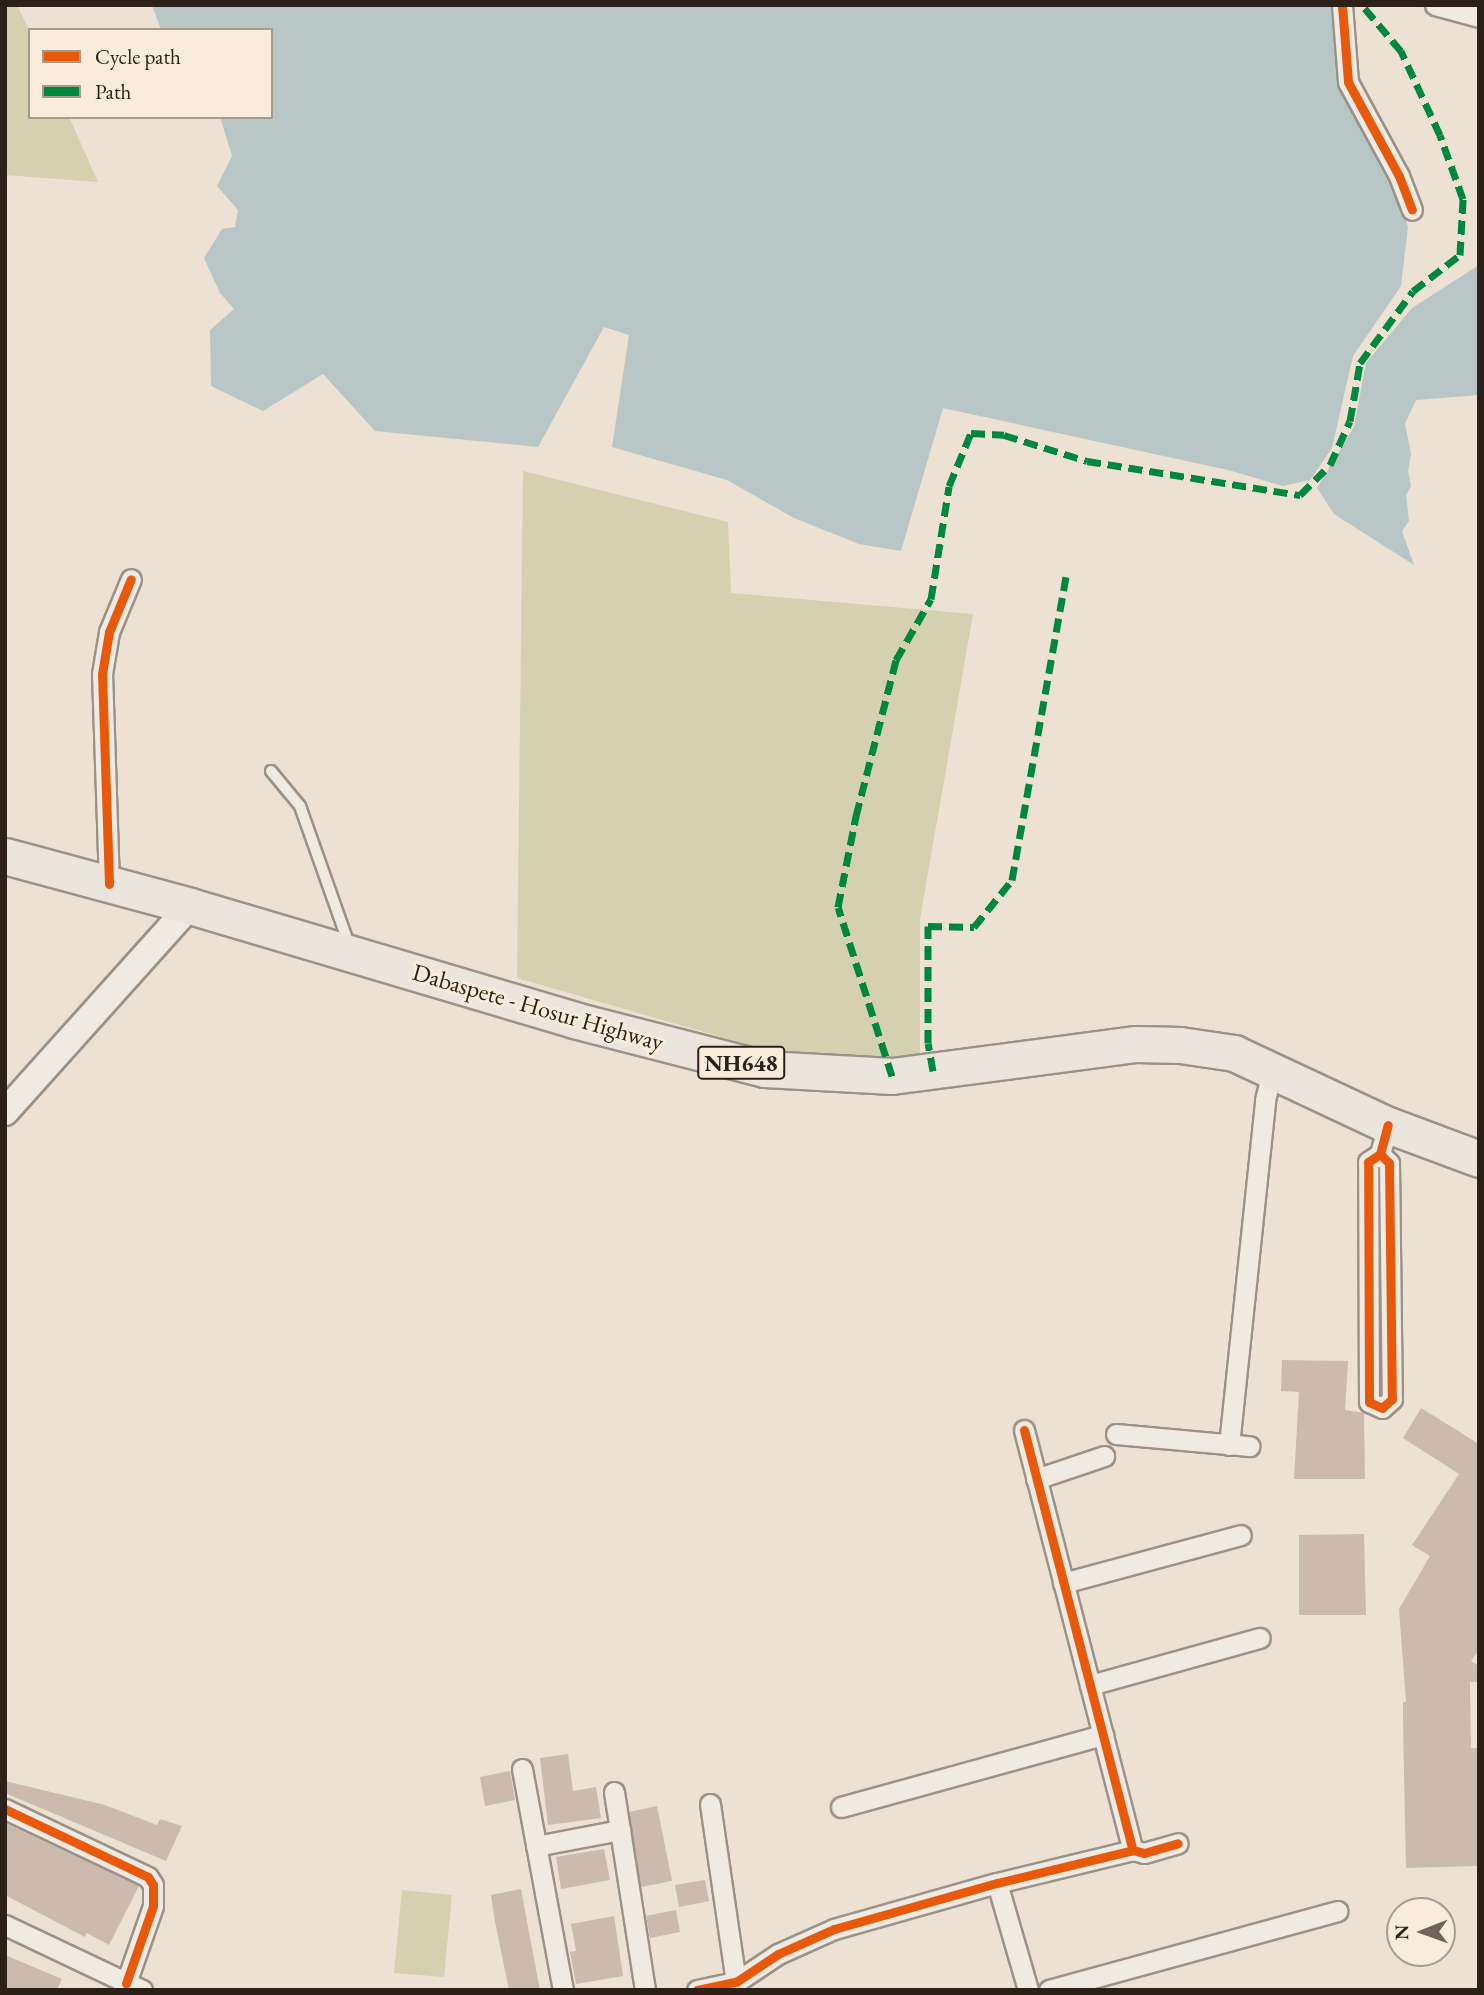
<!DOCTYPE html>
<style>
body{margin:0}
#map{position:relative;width:1484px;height:1995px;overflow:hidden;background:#ece1d2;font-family:"EB Garamond",serif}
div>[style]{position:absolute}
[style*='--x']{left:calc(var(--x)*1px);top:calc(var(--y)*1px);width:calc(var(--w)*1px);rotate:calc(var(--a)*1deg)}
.green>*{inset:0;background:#d5d0af}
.water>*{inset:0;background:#b8c6c5}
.building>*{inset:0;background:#ccbaae}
.roads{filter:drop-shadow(2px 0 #9a9288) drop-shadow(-2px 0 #9a9288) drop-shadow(0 2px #9a9288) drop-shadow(0 -2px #9a9288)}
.lane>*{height:10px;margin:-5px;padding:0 5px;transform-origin:5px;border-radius:5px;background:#efeae2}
.street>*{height:19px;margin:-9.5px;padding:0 9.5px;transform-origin:9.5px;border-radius:9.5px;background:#efeae2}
.secondary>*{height:26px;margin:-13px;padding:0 13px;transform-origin:13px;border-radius:13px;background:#efeae2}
.highway>*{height:35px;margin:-17.5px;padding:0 17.5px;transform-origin:17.5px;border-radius:17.5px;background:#ece5dd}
.quiet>*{height:7px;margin-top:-3.5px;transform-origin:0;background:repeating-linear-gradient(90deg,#00873e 0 14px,transparent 0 21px)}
.cycleway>*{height:9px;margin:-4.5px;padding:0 4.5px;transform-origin:4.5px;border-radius:4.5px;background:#e8590c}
span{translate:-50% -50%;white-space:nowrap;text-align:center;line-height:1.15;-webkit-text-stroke:6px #f9ecdb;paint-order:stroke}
.shield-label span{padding:2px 5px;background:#f9ecdb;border:2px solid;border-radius:5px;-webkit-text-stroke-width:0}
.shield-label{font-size:23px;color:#2c2118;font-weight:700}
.street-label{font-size:24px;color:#2c2118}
.frame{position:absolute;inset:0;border:7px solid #2c2118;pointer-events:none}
.legend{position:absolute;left:28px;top:28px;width:245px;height:91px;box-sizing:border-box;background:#f9ecdb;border:2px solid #a79b8d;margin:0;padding:9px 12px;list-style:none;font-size:21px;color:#2c2118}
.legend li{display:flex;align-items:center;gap:14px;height:35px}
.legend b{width:35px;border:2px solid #a79b8d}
.north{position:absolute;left:1386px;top:1897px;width:70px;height:70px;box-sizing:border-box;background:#f9ecdb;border:2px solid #a79b8d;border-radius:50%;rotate:269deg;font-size:19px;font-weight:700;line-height:28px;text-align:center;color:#2c2118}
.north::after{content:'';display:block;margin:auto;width:24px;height:32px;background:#6f6459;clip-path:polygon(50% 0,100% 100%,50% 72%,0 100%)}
</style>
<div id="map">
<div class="green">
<i style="clip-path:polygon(5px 5px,17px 5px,30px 32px,30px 117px,69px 117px,98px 182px,5px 175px)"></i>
<i style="clip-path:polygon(523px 471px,728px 522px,731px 593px,973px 614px,920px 919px,920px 1062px,763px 1049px,517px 978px)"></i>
<i style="clip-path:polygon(402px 1890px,452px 1895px,444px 1977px,394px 1973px)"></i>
</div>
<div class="water">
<i style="clip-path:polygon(152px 5px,1333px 5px,1338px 83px,1387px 167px,1408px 227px,1401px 286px,1353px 356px,1332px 448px,1310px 480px,1283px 486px,1228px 470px,943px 408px,901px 551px,859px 544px,794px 518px,727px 480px,612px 447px,629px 335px,604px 327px,538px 447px,375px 431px,323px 374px,263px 411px,211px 386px,210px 330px,234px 309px,220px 293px,204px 258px,222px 229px,235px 227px,238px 210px,217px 186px,232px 156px,220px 117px,271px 117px,271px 30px,161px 30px)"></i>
<i style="clip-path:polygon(1479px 265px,1479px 395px,1416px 400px,1405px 424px,1411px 454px,1408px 471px,1411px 486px,1406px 495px,1409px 521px,1402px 531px,1414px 565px,1334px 514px,1317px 488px,1354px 427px,1366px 363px,1412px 308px)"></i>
</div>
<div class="building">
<i style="clip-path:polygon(1282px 1360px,1348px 1361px,1345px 1410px,1364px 1413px,1365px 1479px,1294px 1479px,1299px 1392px,1281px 1391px)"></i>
<i style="clip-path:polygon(1421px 1408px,1479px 1444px,1479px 1650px,1471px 1661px,1479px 1666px,1479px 1682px,1470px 1682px,1470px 1692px,1471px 1748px,1479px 1748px,1479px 1866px,1406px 1868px,1403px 1725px,1403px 1702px,1406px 1702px,1399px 1609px,1430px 1556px,1412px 1545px,1459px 1474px,1403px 1438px)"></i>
<i style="clip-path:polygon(1364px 1534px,1366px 1615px,1299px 1615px,1299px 1535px)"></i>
<i style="clip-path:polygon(568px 1754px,573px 1791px,596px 1787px,601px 1818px,548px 1825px,540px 1758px)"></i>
<i style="clip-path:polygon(510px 1771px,515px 1800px,485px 1806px,480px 1777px)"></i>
<i style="clip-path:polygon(5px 1781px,105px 1805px,157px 1825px,160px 1819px,182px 1826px,166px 1861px,5px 1793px)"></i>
<i style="clip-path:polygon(657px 1806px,672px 1881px,641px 1887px,629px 1812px)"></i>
<i style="clip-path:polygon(5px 1823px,139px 1886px,109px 1945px,87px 1933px,85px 1937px,5px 1895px)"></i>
<i style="clip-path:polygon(604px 1849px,610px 1880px,561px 1889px,556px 1857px)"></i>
<i style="clip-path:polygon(705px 1880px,709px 1901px,679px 1907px,675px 1885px)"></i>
<i style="clip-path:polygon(521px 1889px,525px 1911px,540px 1990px,509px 1990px,495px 1922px,491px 1895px)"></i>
<i style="clip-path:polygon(676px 1910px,680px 1932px,650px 1938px,646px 1916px)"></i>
<i style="clip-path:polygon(614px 1916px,623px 1976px,576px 1984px,570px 1952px,576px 1951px,571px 1924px)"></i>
<i style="clip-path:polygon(5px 1955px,62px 1979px,57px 1990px,5px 1990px)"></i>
</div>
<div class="roads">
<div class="lane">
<i style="--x:271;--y:771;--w:45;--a:50.4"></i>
<i style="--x:300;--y:806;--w:146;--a:70.5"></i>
</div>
<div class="street">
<i style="--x:1342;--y:5;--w:77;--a:85.5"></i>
<i style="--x:1348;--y:82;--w:107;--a:61.5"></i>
<i style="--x:1399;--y:176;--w:36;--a:69"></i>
<i style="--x:1435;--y:5;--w:46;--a:15.3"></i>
<i style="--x:109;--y:884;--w:210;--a:-91.9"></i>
<i style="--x:102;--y:674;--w:43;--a:-80.5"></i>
<i style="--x:109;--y:632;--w:57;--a:-67.5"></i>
<i style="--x:1380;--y:1154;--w:13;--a:45"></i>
<i style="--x:1389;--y:1163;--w:236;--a:89.3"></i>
<i style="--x:1392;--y:1399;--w:13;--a:138"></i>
<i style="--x:1382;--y:1408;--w:14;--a:-155"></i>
<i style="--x:1369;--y:1402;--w:240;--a:-90.2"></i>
<i style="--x:1368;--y:1162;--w:14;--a:-34"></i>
<i style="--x:1380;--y:1154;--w:30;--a:-75"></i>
<i style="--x:1024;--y:1430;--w:434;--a:75.5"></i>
<i style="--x:1116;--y:1434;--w:134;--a:5.2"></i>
<i style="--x:1229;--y:1445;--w:347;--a:-84"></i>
<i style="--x:1265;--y:1100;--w:30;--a:-76"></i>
<i style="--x:1036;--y:1479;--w:72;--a:-18.7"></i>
<i style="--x:1063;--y:1583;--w:184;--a:-15.1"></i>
<i style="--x:1090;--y:1685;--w:176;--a:-15.5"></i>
<i style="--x:522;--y:1769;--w:225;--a:79.5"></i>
<i style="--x:614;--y:1792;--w:200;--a:81.1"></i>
<i style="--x:710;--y:1804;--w:180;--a:81.7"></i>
<i style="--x:841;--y:1807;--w:272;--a:-15.4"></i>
<i style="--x:5;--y:1809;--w:158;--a:25.4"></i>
<i style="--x:148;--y:1877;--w:9;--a:58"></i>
<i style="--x:153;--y:1885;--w:21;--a:90"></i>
<i style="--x:153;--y:1906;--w:82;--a:109.3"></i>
<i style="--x:536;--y:1846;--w:86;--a:-10.8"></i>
<i style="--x:997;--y:1883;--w:111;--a:73.8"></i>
<i style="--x:5;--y:1925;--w:152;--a:25.4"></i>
<i style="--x:697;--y:1990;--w:40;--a:-12"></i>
<i style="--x:736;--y:1982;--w:50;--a:-33.7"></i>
<i style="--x:778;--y:1954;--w:61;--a:-24.1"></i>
<i style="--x:834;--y:1929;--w:169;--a:-15.8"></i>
<i style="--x:997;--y:1883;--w:140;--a:-13.6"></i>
<i style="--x:1133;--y:1850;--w:11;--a:15"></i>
<i style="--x:1144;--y:1853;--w:35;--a:-16"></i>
<i style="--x:1049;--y:1990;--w:299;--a:-15.3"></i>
</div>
<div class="secondary">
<i style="--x:5;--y:1112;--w:277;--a:-48.1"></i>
</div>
<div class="highway">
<i style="--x:5;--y:856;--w:192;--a:15.1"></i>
<i style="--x:190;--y:906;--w:401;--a:16.5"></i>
<i style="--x:574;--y:1020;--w:197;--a:14.4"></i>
<i style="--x:765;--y:1069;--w:127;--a:3.2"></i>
<i style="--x:892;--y:1076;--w:246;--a:-7.5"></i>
<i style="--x:1136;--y:1044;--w:44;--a:1.3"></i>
<i style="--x:1180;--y:1045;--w:55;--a:8.4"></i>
<i style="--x:1234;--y:1053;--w:170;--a:25.1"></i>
<i style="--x:1388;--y:1125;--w:97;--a:20.5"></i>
</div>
</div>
<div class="quiet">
<i style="--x:933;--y:1071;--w:28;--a:-100"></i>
<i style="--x:928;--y:1043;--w:117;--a:-90"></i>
<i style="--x:928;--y:926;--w:46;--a:1.2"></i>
<i style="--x:974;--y:927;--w:60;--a:-51"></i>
<i style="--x:1012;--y:880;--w:313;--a:-79.9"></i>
<i style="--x:892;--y:1076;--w:177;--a:-107.7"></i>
<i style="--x:838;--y:907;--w:93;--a:-78.8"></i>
<i style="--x:856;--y:816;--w:161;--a:-75.6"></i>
<i style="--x:896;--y:660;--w:70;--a:-60.2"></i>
<i style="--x:931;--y:599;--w:114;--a:-80.9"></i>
<i style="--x:949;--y:486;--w:57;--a:-67.5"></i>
<i style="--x:971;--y:433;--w:33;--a:3"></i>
<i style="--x:1004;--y:435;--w:87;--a:17.4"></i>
<i style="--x:1087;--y:461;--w:216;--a:9.1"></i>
<i style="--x:1300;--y:495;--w:42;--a:-45"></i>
<i style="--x:1330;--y:465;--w:48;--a:-65.6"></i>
<i style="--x:1350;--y:421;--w:59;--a:-80.2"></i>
<i style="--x:1360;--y:363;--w:89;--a:-53.6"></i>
<i style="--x:1413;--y:291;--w:59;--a:-37.5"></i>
<i style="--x:1460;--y:255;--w:56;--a:-86.9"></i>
<i style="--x:1463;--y:199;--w:68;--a:-109.8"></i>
<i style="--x:1440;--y:135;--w:93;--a:-114.9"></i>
<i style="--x:1401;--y:51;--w:60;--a:-130.3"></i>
</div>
<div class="cycleway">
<i style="--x:1342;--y:5;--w:77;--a:85.5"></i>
<i style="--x:1348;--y:82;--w:107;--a:61.5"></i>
<i style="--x:1399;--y:176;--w:36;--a:69"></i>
<i style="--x:109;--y:884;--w:210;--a:-91.9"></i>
<i style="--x:102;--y:674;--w:43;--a:-80.5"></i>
<i style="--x:109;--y:632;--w:57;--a:-67.5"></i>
<i style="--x:1380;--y:1154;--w:13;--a:45"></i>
<i style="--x:1389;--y:1163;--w:236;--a:89.3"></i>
<i style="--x:1392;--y:1399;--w:13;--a:138"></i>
<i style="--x:1382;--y:1408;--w:14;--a:-155"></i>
<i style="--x:1369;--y:1402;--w:240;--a:-90.2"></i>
<i style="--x:1368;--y:1162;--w:14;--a:-34"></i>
<i style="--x:1380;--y:1154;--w:30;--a:-75"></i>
<i style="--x:1024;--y:1430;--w:434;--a:75.5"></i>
<i style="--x:5;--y:1809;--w:158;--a:25.4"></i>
<i style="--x:148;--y:1877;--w:9;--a:58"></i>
<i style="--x:153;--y:1885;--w:21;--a:90"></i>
<i style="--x:153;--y:1906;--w:82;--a:109.3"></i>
<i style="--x:697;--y:1990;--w:40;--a:-12"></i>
<i style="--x:736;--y:1982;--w:50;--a:-33.7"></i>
<i style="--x:778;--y:1954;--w:61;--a:-24.1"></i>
<i style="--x:834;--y:1929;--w:169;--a:-15.8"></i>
<i style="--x:997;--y:1883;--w:140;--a:-13.6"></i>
<i style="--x:1133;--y:1850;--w:11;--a:15"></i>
<i style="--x:1144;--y:1853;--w:35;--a:-16"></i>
</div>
<div class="shield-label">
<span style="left:741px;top:1063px">NH648</span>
</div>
<div class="street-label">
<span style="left:538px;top:1007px;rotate:16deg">Dabaspete - Hosur Highway</span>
</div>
<div class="frame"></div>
<ul class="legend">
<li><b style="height:9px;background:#e8590c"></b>Cycle path</li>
<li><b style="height:9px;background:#00873e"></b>Path</li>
</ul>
<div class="north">N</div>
</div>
